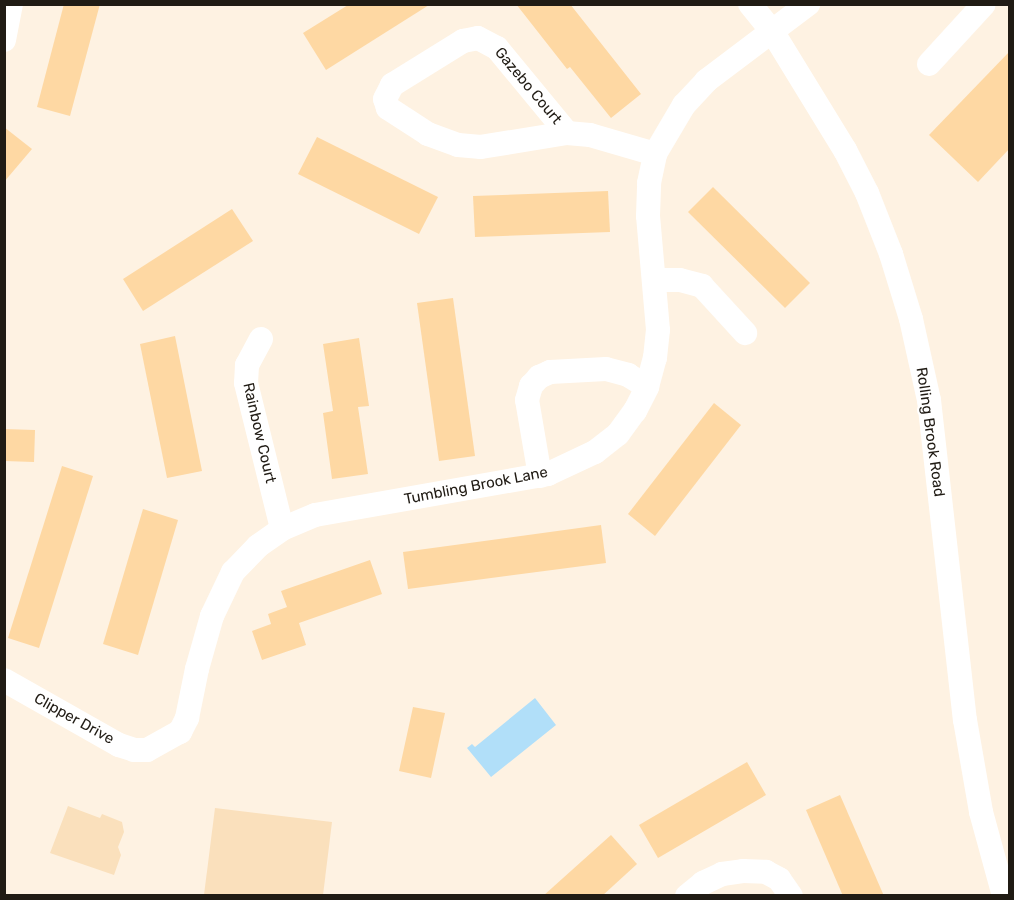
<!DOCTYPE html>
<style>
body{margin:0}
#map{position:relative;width:1014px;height:900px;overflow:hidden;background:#fef2e2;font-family:Rubik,sans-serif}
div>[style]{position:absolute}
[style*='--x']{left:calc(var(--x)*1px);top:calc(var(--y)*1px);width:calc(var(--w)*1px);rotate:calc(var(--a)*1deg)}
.green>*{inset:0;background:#fae0bc}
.water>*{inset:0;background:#b1dff9}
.building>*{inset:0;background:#fed8a3}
.minor>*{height:24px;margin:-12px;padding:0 12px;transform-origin:12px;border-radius:12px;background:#fff}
span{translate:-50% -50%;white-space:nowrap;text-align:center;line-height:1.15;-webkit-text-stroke:4.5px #fff;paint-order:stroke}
.street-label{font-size:15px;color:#201b14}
.frame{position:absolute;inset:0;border:6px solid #201b14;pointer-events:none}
</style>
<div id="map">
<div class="green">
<i style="clip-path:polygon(68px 806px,100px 818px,102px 814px,122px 822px,124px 832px,118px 847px,121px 855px,114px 875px,50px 853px)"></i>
<i style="clip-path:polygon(215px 808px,332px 822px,323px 895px,204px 895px)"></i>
</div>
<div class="water">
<i style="clip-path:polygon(535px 698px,556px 725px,491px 777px,467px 748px,472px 744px,475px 747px)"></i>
</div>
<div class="building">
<i style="clip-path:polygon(64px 4px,100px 4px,70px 116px,37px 107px)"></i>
<i style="clip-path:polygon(516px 4px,570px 4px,641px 94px,611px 118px,570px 67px,567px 69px)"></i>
<i style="clip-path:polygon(348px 5px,429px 5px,326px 70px,303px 33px)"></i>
<i style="clip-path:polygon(1010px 51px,1010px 148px,978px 182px,929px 135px)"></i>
<i style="clip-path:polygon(4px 127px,32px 149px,4px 182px)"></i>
<i style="clip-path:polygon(317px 137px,438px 197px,419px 234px,298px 174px)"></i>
<i style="clip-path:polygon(713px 187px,810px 283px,785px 308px,688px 212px)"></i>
<i style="clip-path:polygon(608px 191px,610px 232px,475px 237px,473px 196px)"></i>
<i style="clip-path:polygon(232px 209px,253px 241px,143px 311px,123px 279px)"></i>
<i style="clip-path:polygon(453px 298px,475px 456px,439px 461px,417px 303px)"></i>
<i style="clip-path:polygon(175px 336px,202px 471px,167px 478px,140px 344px)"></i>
<i style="clip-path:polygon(359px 338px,369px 406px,358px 407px,368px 474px,332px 479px,323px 413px,333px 411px,323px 344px)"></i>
<i style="clip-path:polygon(714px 403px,741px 425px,655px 536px,628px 514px)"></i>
<i style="clip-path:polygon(4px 429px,35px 430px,34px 462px,4px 461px)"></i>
<i style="clip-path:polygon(62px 466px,93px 476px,39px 648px,8px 638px)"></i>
<i style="clip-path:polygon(143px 509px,178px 520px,138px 655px,103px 644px)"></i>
<i style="clip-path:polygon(601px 525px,606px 563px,408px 589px,403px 552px)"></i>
<i style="clip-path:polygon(370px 560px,382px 594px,299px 623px,306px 645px,262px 660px,252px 631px,271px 624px,268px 614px,287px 607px,281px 591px)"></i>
<i style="clip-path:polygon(413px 707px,445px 713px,431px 778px,399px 771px)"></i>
<i style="clip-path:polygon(747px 762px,766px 795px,658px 858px,639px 825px)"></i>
<i style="clip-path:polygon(840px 795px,884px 896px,843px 896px,806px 810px)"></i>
<i style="clip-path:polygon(611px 835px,637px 864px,602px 896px,543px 896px)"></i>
</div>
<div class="minor">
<i style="--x:750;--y:4;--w:35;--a:51"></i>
<i style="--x:772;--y:31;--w:140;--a:58.5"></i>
<i style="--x:845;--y:150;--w:48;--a:62.9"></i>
<i style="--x:867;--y:193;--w:66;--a:68.5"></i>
<i style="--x:891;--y:254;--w:68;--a:72.9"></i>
<i style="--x:911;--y:319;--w:83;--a:77.5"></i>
<i style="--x:929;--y:400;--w:322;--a:83.6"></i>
<i style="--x:965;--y:720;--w:93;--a:80.1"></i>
<i style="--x:981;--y:812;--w:87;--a:74.7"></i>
<i style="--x:478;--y:38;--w:21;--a:28"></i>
<i style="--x:497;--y:48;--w:110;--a:50.5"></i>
<i style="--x:567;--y:133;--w:87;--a:170.8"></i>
<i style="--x:481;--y:147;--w:23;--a:-175"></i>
<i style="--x:458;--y:145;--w:32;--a:-160"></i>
<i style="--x:428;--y:134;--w:48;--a:-147"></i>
<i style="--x:388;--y:108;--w:9;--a:-108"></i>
<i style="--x:385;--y:99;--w:16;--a:-63"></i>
<i style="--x:392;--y:85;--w:84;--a:-31.8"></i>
<i style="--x:463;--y:41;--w:15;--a:-11"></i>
<i style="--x:4;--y:40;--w:37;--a:-79"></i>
<i style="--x:929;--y:64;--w:81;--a:-47.5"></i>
<i style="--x:567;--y:133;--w:23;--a:5"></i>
<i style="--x:590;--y:135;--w:68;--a:16.3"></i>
<i style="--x:654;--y:280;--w:26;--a:0"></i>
<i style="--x:680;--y:280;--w:23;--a:15"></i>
<i style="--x:702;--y:286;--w:64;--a:47.5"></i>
<i style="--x:261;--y:339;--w:30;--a:118"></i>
<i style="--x:247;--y:365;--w:18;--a:93"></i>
<i style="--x:246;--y:383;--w:150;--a:76.1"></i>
<i style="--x:540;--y:476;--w:77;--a:-99.7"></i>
<i style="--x:527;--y:400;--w:15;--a:-74"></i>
<i style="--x:531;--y:386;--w:12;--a:-48"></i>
<i style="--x:539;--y:377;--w:12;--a:-24"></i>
<i style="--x:550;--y:372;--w:56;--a:-3.1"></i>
<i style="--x:606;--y:369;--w:23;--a:15"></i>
<i style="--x:628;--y:375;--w:22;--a:32"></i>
<i style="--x:4;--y:680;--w:132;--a:29.5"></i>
<i style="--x:119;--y:745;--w:16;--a:18"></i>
<i style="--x:134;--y:750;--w:13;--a:0"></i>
<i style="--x:147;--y:750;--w:38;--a:-29"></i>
<i style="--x:180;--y:732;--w:16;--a:-63"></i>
<i style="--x:187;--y:718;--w:50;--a:-78.5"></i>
<i style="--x:197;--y:669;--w:55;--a:-74.2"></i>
<i style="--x:212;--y:616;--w:49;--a:-64.5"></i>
<i style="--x:233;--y:572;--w:36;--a:-46"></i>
<i style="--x:258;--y:546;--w:29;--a:-35"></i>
<i style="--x:282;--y:529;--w:36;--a:-23"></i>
<i style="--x:315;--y:515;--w:237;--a:-10"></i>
<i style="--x:548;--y:474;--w:52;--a:-25.1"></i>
<i style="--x:595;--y:452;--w:29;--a:-38"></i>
<i style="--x:618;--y:434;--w:29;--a:-54"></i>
<i style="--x:635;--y:411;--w:27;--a:-63"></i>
<i style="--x:647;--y:387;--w:30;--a:-75"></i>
<i style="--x:655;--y:358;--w:28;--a:-84"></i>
<i style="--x:658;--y:330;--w:114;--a:-95"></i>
<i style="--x:648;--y:216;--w:33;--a:-88"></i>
<i style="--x:649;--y:183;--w:30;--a:-78"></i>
<i style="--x:655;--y:154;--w:57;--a:-59.4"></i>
<i style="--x:684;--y:105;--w:33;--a:-47"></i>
<i style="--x:706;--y:81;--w:128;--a:-37"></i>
<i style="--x:687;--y:896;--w:21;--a:-39"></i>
<i style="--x:703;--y:883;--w:21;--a:-25"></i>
<i style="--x:722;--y:874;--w:21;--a:-8"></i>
<i style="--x:743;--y:871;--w:23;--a:2"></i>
<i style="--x:766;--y:872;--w:15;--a:28"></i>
<i style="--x:779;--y:879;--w:21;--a:55"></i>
</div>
<div class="street-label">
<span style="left:528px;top:86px;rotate:50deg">Gazebo Court</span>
<span style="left:930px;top:432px;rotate:82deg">Rolling Brook Road</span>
<span style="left:259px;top:433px;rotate:77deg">Rainbow Court</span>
<span style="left:476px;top:486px;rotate:-11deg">Tumbling Brook Lane</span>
<span style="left:74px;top:719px;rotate:29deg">Clipper Drive</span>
</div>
<div class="frame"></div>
</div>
